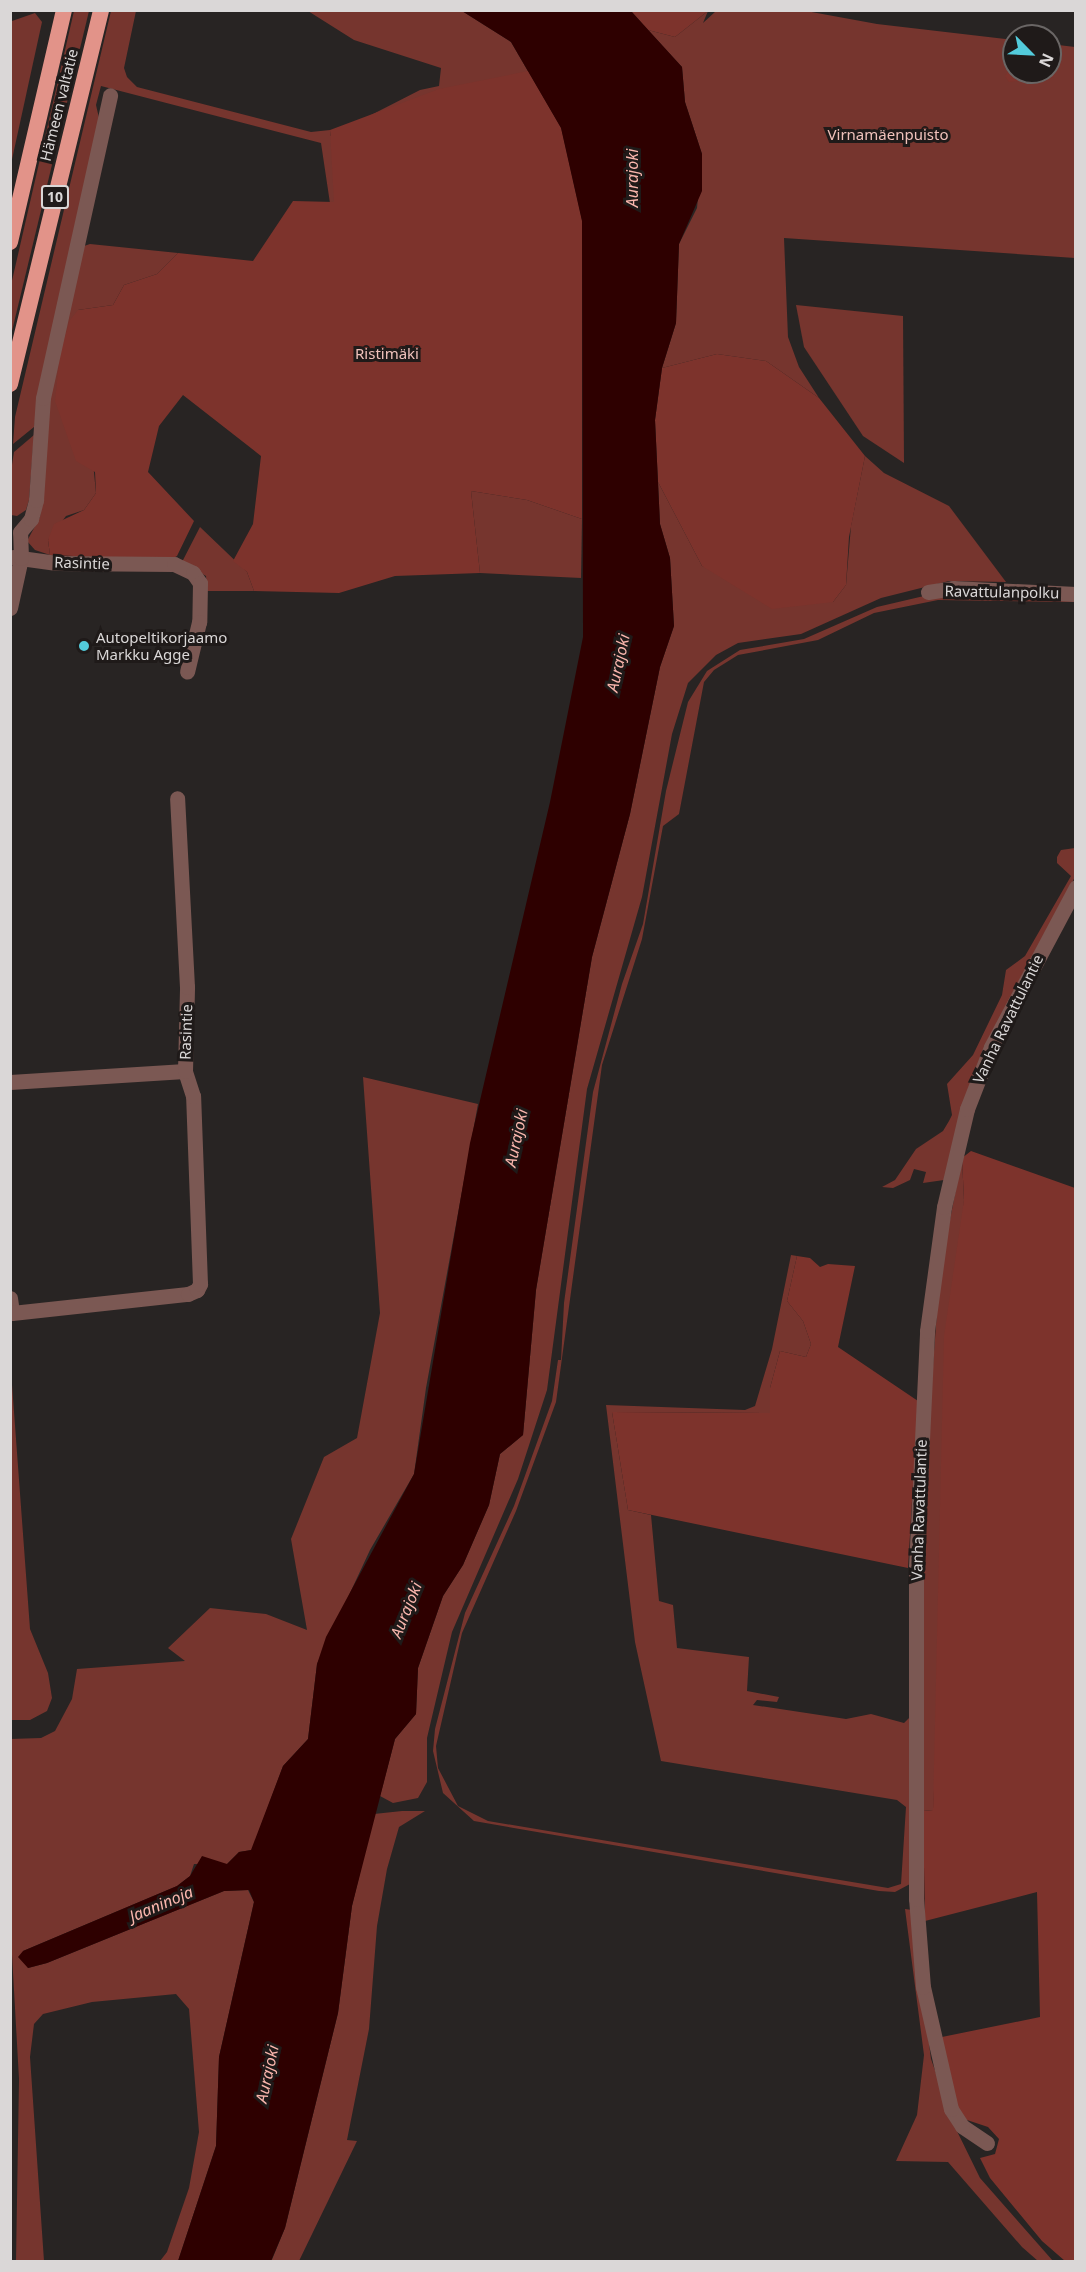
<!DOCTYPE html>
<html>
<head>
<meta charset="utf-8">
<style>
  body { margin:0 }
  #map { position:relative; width:1086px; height:2272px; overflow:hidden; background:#282423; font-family:"Noto Sans",sans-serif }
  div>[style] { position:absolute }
  .green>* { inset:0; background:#76352e }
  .forest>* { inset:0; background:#7d332c }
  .water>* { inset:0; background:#2e0000 }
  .minor>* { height:15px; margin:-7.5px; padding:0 7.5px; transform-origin:7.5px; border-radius:7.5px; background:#7b5853 }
  .trunk>* { height:16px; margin:-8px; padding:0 8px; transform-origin:8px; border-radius:8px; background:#e29389 }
  .dots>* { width:16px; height:16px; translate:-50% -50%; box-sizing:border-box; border:3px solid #1f1a19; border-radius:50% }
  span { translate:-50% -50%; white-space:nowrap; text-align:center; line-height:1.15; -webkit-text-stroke:6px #1f1a19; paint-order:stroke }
  .shield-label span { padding:2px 4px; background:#1f1a19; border:2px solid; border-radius:4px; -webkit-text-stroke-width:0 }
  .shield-label { font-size:14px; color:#dad7d7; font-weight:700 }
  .street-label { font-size:15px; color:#dad7d7 }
  .park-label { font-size:15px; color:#f0c2bb }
  .poi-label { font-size:15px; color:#dad7d7 }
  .left { translate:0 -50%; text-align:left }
  .water-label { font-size:16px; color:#fab6ad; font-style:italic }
  .frame { position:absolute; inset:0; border:12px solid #dad7d7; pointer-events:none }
  .north { position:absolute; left:1002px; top:24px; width:60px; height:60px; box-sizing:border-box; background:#1f1a19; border:2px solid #6a6665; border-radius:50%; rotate:114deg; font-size:16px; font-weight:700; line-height:24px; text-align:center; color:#dad7d7 }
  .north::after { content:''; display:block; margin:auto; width:21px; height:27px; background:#53cbdb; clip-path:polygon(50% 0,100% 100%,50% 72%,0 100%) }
</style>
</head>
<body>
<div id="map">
  <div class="green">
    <div style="clip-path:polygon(74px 11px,89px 11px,11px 335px,11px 285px)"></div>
    <div style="clip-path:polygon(111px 11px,136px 11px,124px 68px,127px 77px,137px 87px,311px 132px,330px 130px,330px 136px,420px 90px,439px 86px,441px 68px,354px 40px,308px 11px,462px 11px,511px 42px,561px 128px,582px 221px,581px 404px,331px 210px,321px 143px,101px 86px,96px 105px,99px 118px,34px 427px,13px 444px,15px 417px)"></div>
    <div style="clip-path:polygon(708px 11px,703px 23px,716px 11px,806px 11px,877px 24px,1014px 40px,1014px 72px,1050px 72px,1050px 44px,1075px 47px,1075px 258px,784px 238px,788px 337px,799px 367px,819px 398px,766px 361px,717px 354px,662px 368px,676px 323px,679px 244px,697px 208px,702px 154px,685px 102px,682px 67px,648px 30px,675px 37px)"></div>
    <div style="clip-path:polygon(35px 13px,42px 22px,11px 164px,11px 25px,12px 21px)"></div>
    <div style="clip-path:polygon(90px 244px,178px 253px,157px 274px,124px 285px,113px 305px,78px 310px,96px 493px,84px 510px,66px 516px,48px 540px,50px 555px,35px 550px,27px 541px,40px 517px,48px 404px,84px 246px)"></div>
    <div style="clip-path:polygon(796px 305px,903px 316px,904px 463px,863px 436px,804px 347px)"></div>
    <div style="clip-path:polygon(34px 435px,29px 500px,26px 510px,17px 516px,11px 515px,11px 471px,14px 452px)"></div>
    <div style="clip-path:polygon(865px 456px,884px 473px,949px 506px,1006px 582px,949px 581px,881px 598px,801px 634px,738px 643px,716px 655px,688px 683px,672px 734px,642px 897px,587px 1089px,547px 1390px,518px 1479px,452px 1632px,427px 1738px,427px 1782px,418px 1798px,393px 1803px,380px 1796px,395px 1739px,416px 1714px,418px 1668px,443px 1596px,463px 1565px,489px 1505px,500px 1454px,523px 1435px,536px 1290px,592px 957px,630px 814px,660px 667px,674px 626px,670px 558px,660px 524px,658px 482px,702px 566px,833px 602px,846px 585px,851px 526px)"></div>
    <div style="clip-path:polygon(471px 491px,527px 500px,582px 519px,581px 578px,480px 573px)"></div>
    <div style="clip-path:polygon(200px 527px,247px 572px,254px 591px,207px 591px,206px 576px,182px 562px)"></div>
    <div style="clip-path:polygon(941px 592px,1075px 596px,1075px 602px,938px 600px,874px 613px,818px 640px,738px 655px,714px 670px,704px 682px,679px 814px,663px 826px,642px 939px,602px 1065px,556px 1402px,516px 1511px,462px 1633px,436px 1746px,438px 1768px,458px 1806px,488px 1821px,888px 1888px,901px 1884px,906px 1807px,897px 1800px,661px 1761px,635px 1642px,606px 1405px,745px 1410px,755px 1406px,772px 1349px,791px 1255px,797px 1256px,787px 1301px,803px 1321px,811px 1344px,806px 1357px,780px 1351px,770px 1388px,770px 1413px,612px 1412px,628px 1510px,651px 1515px,659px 1601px,673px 1605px,677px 1648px,749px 1657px,747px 1691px,779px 1697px,777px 1702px,757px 1700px,753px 1705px,846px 1719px,871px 1714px,904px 1723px,913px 1714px,910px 1884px,895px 1892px,879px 1891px,474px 1821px,443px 1793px,433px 1751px,435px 1729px,465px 1613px,514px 1506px,552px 1401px,558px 1360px,561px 1360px,564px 1303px,593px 1092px,622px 984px,643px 924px,666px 791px,688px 702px,707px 671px,740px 650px,804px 639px,877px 607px)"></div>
    <div style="clip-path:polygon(1075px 848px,1075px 877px,1013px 992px,944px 1180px,923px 1183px,926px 1172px,914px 1169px,910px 1180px,893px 1188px,882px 1187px,895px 1180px,916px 1149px,943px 1131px,949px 1121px,952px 1115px,947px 1084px,973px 1055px,1002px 995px,1006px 970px,1025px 956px,1071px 876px,1057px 863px,1057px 857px,1061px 850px)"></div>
    <div style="clip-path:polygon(363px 1077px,478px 1104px,426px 1388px,414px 1474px,370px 1550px,317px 1664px,308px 1739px,283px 1766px,252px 1850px,239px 1852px,227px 1864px,194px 1864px,190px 1876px,177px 1886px,23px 1951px,28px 1968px,47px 1963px,224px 1891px,248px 1890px,254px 1902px,219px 2057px,216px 2146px,178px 2261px,160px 2261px,167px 2252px,189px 2188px,199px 2132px,189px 2009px,176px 1994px,92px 2002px,43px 2014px,34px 2024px,30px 2057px,44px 2261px,16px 2261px,19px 2079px,11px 1937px,10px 1739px,41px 1738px,55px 1731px,72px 1699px,77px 1669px,185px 1661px,168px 1648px,210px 1608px,266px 1614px,307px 1630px,291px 1539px,324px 1457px,357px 1438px,380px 1313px)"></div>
    <div style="clip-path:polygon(962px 1158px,964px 1200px,933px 1810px,923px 1811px,923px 1570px,930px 1406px,940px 1271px)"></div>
    <div style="clip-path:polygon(11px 1371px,30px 1629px,48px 1673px,52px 1698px,47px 1711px,30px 1720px,11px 1720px)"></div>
    <div style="clip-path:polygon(402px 1811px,425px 1811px,399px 1827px,387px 1869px,377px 1926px,369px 2029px,347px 2140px,357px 2141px,299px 2261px,271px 2262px,285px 2228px,338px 2013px,352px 1906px,374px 1814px)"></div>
    <div style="clip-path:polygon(905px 1909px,912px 1910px,931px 2059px,955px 2127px,980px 2178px,1053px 2261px,1038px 2261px,1022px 2247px,948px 2162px,896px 2161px,917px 2115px,924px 2055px)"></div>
  </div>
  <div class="forest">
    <div style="clip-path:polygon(631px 11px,708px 11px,675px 37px,648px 30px)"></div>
    <div style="clip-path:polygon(1014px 63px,1014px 72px,1050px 70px,1054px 77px,1009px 82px,1005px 76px)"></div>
    <div style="clip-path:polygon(528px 71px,561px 128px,582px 221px,582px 519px,527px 500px,471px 491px,480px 573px,395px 576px,339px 593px,254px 591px,247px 572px,233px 561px,253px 524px,261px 456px,183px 395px,159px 426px,148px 472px,194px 521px,177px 556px,170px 560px,50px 555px,48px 540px,54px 524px,84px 510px,96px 493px,95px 472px,76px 461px,55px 401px,60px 353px,70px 320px,78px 310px,113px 305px,124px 285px,157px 274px,178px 253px,253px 261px,293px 201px,334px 202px,330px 130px,439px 89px)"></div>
    <div style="clip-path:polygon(717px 354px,766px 361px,819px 398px,865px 456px,849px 537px,846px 585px,833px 602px,772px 609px,702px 566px,658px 482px,655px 420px,662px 368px)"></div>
    <div style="clip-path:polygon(971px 1151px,1075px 1188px,1075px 2261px,1065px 2261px,1042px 2241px,990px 2178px,980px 2158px,995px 2154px,999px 2139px,988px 2127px,964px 2119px,955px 2108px,937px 2038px,1040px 2017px,1037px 1892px,925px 1921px,923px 1811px,933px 1810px,944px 1336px,964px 1200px,962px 1158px)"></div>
    <div style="clip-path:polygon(797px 1256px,810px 1258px,820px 1267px,828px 1264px,855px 1266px,838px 1347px,918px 1401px,908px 1568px,628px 1510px,612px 1412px,770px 1413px,770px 1388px,780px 1351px,806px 1357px,811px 1344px,803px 1321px,787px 1301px)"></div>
  </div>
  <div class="water">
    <div style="clip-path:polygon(462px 11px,631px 11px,682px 67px,685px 102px,702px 154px,702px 191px,679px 244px,676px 323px,662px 368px,655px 420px,660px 524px,670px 558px,674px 626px,660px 667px,630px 814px,592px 957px,536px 1290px,523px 1435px,500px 1454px,489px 1505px,463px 1565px,443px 1596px,418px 1668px,416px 1714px,395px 1739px,352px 1906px,338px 2013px,285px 2228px,271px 2261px,178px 2261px,216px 2146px,219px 2057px,254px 1902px,249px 1890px,224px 1891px,47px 1963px,28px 1968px,18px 1957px,23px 1951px,177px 1886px,190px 1876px,202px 1856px,227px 1864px,239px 1852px,251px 1850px,283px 1766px,308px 1739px,317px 1664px,326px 1637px,414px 1474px,470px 1143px,550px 802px,583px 637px,582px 221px,561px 128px,511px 42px)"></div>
  </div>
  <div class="minor">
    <div style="left:13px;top:557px;width:44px;rotate:7.8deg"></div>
    <div style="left:57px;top:563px;width:117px;rotate:0.5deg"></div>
    <div style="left:174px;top:564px;width:21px;rotate:25deg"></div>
    <div style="left:193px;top:573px;width:12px;rotate:55deg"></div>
    <div style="left:200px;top:583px;width:39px;rotate:91deg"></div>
    <div style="left:199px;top:622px;width:51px;rotate:103.5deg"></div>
    <div style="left:928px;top:592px;width:25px;rotate:-9deg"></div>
    <div style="left:953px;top:588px;width:123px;rotate:2.8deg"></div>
    <div style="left:10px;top:608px;width:51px;rotate:-77.6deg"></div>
    <div style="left:21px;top:558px;width:26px;rotate:-92deg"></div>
    <div style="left:20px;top:532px;width:17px;rotate:-50deg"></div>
    <div style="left:31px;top:519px;width:20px;rotate:-75deg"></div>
    <div style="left:36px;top:500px;width:102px;rotate:-86.1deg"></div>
    <div style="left:43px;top:398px;width:310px;rotate:-77.5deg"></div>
    <div style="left:10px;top:1082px;width:175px;rotate:-3.6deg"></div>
    <div style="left:10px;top:1298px;width:15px;rotate:82deg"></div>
    <div style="left:12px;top:1313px;width:177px;rotate:-6.2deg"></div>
    <div style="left:188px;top:1294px;width:10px;rotate:-24deg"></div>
    <div style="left:197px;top:1290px;width:7px;rotate:-63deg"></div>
    <div style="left:200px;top:1284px;width:188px;rotate:-92.1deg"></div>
    <div style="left:193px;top:1096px;width:26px;rotate:-108deg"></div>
    <div style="left:185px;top:1071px;width:84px;rotate:-88.6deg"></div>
    <div style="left:187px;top:987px;width:189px;rotate:-93deg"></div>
    <div style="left:987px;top:2143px;width:30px;rotate:-146deg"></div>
    <div style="left:962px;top:2126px;width:20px;rotate:-123deg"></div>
    <div style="left:951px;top:2109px;width:125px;rotate:-102.9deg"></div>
    <div style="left:923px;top:1987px;width:88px;rotate:-94.5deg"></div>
    <div style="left:916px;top:1899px;width:332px;rotate:-90deg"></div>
    <div style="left:916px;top:1567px;width:236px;rotate:-87.3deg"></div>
    <div style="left:927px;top:1331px;width:125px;rotate:-82.2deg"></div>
    <div style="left:944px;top:1207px;width:101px;rotate:-76.8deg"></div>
    <div style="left:967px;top:1109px;width:66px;rotate:-68.8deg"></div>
    <div style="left:991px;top:1047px;width:181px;rotate:-62deg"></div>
  </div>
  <div class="trunk">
    <div style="left:10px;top:242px;width:238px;rotate:-76.9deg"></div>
    <div style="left:10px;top:384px;width:385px;rotate:-76.3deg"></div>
  </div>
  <div class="dots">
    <div style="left:84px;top:646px;background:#53cbdb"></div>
  </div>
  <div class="shield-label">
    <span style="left:55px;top:197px">10</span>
  </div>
  <div class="street-label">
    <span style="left:59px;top:105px;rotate:-76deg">Hämeen valtatie</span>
    <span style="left:82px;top:563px;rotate:2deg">Rasintie</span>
    <span style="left:1002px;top:592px;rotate:1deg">Ravattulanpolku</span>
    <span style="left:1008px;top:1019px;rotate:-64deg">Vanha Ravattulantie</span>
    <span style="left:186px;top:1032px;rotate:-88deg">Rasintie</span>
    <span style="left:919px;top:1510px;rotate:-88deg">Vanha Ravattulantie</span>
  </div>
  <div class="park-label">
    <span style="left:888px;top:135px">Virnamäenpuisto</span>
    <span style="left:387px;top:354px">Ristimäki</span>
  </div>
  <div class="poi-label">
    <span class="left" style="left:96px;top:646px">Autopeltikorjaamo<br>Markku Agge</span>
  </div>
  <div class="water-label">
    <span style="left:632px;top:178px;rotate:-90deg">Aurajoki</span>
    <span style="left:618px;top:663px;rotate:-78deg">Aurajoki</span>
    <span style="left:516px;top:1138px;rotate:-78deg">Aurajoki</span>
    <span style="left:406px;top:1610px;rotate:-68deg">Aurajoki</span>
    <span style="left:161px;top:1904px;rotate:-23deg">Jaaninoja</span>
    <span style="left:267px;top:2074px;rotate:-78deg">Aurajoki</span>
  </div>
  <div class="frame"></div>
  <div class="north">N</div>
</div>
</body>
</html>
